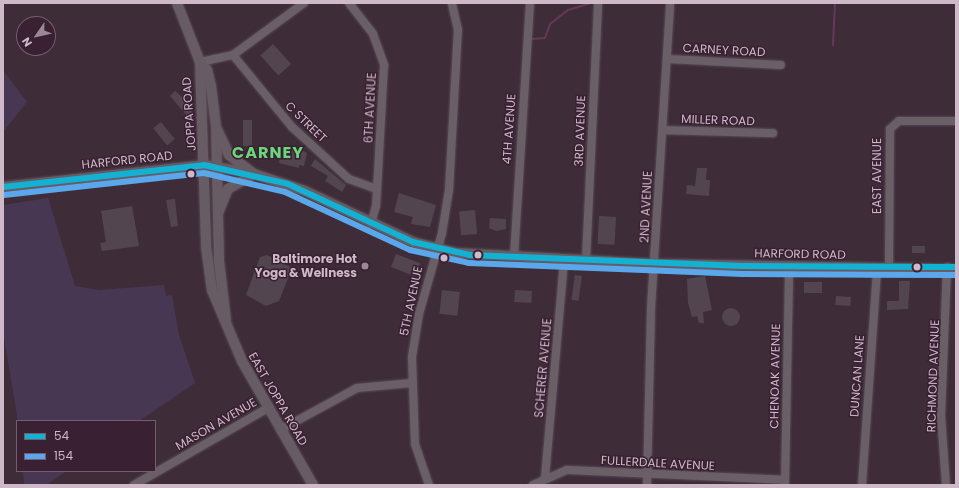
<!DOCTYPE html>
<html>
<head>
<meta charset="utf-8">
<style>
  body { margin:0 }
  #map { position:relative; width:959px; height:488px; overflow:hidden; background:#3e2d39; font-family:Poppins,sans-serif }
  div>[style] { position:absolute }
  .green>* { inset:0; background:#483753 }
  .stream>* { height:2px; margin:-1px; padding:0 1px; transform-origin:1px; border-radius:1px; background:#653857 }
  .building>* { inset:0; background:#53454f; transform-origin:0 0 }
  .round { border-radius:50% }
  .roads { filter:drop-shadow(0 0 1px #574a53) drop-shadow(0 0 1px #574a53) }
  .minor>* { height:8px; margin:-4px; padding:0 4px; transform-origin:4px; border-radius:4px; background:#6b5f67 }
  .major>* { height:10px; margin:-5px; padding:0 5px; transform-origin:5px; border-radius:5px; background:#675c64 }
  .highway>* { height:11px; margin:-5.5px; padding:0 5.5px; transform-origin:5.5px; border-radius:5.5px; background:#645f64 }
  .bus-1>* { height:6px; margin:-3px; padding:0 3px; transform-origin:3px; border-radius:3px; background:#13b2d5 }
  .bus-2>* { height:6px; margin:-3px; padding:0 3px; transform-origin:3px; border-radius:3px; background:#5aa8eb }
  .dots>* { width:11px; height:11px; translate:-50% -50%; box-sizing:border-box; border:2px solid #392032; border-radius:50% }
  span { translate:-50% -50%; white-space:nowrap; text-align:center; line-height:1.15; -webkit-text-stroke:3px #392032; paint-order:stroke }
  .street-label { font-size:12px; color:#cdb9c7 }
  .poi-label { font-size:12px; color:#cdb9c7; font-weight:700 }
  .right { translate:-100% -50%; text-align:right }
  .district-label { font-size:16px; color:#69d87b; font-weight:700; letter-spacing:1px }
  .frame { position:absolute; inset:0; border:4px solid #cdb9c7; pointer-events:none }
  .legend { position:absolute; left:16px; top:420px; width:140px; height:52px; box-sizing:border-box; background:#392032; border:1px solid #745d6e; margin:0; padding:5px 7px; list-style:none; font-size:12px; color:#cdb9c7 }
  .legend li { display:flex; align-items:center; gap:8px; height:20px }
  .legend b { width:20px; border:1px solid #745d6e }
  .north { position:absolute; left:16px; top:16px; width:40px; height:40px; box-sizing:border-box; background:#392032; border:1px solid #745d6e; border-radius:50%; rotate:236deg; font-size:11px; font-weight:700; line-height:16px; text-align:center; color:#cdb9c7 }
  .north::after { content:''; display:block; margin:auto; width:14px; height:18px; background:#9b8895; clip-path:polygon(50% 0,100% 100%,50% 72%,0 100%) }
</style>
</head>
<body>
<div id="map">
  <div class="green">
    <div style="clip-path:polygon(3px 70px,27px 102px,3px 132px)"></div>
    <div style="clip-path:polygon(48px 198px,75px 286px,99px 290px,164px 285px,166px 296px,172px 295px,179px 335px,195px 383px,139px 421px,18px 421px,3px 332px,3px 205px)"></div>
    <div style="clip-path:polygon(23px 471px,67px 471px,46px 485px,24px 485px)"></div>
  </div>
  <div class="stream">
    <div style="left:532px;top:39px;width:13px;rotate:-4deg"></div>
    <div style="left:545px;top:38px;width:15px;rotate:-70deg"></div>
    <div style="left:550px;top:24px;width:23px;rotate:-38deg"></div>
    <div style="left:568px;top:10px;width:24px;rotate:-17deg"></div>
    <div style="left:833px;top:45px;width:42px;rotate:-87.3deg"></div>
  </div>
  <div class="building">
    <div style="left:273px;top:44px;width:27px;height:17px;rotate:48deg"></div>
    <div style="clip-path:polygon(175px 91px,194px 107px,189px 118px,170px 96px)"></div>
    <div style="left:243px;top:120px;width:9px;height:26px"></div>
    <div style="left:161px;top:122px;width:22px;height:10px;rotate:51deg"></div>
    <div style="clip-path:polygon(292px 146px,307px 153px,304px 166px,299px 165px,299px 168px,279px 163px,281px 147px,291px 150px)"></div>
    <div style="clip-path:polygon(315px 159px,346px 185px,342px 192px,325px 181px,328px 176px,311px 166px)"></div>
    <div style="clip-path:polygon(697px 168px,707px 168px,706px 180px,710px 180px,709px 196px,686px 194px,687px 185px,695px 186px)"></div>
    <div style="clip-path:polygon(399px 193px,436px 205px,430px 227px,411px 224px,413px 217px,394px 212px)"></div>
    <div style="clip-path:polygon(175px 199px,178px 226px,171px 227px,166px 200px)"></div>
    <div style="clip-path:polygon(132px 206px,139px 246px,102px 251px,100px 243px,106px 242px,101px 211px)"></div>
    <div style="left:475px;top:210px;width:24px;height:16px;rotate:85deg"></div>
    <div style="left:599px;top:216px;width:17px;height:28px;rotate:3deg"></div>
    <div style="clip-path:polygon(490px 218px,506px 219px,506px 229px,496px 231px,489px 228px)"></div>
    <div style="left:912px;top:246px;width:13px;height:7px"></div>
    <div style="left:396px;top:254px;width:26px;height:14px;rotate:21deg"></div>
    <div style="clip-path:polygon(267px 255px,292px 268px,279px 301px,266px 306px,246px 295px,260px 257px)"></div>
    <div style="left:575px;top:275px;width:7px;height:25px;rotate:8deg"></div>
    <div style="clip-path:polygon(705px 276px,712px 310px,703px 312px,704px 323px,699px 323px,697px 316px,692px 317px,688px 303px,687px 279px)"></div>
    <div style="clip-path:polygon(899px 281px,910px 281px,908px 309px,887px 310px,887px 301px,899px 301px)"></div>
    <div style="left:804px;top:282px;width:18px;height:11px"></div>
    <div style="left:442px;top:290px;width:18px;height:24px;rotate:6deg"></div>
    <div style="left:515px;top:290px;width:17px;height:12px;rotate:3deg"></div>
    <div style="left:836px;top:296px;width:15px;height:9px;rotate:4deg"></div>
    <div class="round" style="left:722px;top:308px;width:18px;height:18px"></div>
  </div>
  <div class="roads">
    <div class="minor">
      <div style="left:349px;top:3px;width:39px;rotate:52deg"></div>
      <div style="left:373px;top:34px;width:33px;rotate:70deg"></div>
      <div style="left:384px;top:65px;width:141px;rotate:93.2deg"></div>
      <div style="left:376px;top:206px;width:19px;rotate:106deg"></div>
      <div style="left:233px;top:55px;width:93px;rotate:50.7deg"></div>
      <div style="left:292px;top:127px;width:77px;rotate:42.4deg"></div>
      <div style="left:349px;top:179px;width:30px;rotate:20deg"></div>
      <div style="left:667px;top:59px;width:114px;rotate:3deg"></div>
      <div style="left:200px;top:62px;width:34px;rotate:-12deg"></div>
      <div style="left:233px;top:55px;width:88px;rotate:-36.2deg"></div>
      <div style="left:663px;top:130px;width:110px;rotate:1.6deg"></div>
      <div style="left:514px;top:257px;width:255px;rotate:-86.4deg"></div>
      <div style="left:586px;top:260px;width:257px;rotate:-87.3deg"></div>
      <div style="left:889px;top:268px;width:139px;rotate:-89.6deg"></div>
      <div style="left:890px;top:129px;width:12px;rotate:-42deg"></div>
      <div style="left:899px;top:121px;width:57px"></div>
      <div style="left:280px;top:430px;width:88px;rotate:-28.6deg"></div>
      <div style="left:357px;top:388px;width:55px;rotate:-5.2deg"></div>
      <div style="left:545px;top:478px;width:220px;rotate:-85deg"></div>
      <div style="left:785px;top:484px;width:217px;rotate:-88.9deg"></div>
      <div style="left:134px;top:485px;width:155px;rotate:-29.9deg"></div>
      <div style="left:429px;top:485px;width:43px;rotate:-108.9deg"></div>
      <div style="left:415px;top:444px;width:87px;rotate:-92deg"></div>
      <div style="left:412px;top:357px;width:44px;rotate:-80.8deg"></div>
      <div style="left:419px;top:314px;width:84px;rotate:-74.1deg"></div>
      <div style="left:442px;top:233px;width:44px;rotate:-80.8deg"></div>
      <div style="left:449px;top:190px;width:160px;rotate:-86.8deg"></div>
      <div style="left:458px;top:30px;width:28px;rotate:-103deg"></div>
      <div style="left:533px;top:485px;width:37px;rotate:-24deg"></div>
      <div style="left:567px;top:470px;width:218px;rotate:2.6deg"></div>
      <div style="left:647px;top:485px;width:177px;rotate:-88.7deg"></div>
      <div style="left:651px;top:308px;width:306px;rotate:-86.4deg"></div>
      <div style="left:862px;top:485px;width:218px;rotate:-86deg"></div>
      <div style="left:946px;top:485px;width:69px;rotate:-94.1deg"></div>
      <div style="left:941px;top:416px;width:148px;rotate:-87.7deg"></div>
    </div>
    <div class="major">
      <div style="left:177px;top:3px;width:63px;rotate:68.7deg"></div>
      <div style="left:200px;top:62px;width:11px;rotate:49deg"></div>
      <div style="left:207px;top:70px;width:16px;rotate:76deg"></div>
      <div style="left:211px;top:86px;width:41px;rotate:83deg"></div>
      <div style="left:216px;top:127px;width:134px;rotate:88.7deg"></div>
      <div style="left:219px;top:261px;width:60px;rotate:83.3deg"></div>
      <div style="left:200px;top:62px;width:185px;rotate:88.1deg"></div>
      <div style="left:206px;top:247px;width:43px;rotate:82.1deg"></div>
      <div style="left:212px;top:290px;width:77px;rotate:67.1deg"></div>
      <div style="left:242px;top:361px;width:143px;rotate:60.2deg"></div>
      <div style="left:216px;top:127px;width:31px;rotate:65deg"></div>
      <div style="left:229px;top:155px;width:31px;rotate:37deg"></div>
      <div style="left:254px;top:174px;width:54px;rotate:18.4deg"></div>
      <div style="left:305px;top:191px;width:119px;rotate:25.3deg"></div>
      <div style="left:413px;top:242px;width:44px;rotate:14.3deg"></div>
      <div style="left:456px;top:253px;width:198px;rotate:3.2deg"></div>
      <div style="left:654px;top:264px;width:300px;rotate:1deg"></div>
      <div style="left:3px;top:187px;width:202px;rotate:-6.2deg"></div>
      <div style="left:204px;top:165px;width:47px;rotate:9.9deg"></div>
      <div style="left:219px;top:211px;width:24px;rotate:-68deg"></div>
      <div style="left:228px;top:189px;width:30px;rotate:-30deg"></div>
    </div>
    <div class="highway">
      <div style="left:947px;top:268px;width:9px;rotate:18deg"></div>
    </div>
  </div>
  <div class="bus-1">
    <div style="left:3px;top:187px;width:202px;rotate:-6.2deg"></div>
    <div style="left:204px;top:165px;width:86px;rotate:12.7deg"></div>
    <div style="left:288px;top:184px;width:138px;rotate:24.9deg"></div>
    <div style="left:413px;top:242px;width:58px;rotate:12.8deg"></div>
    <div style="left:470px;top:255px;width:273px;rotate:2.3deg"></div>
    <div style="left:743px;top:266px;width:213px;rotate:0.3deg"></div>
  </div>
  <div class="bus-2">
    <div style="left:4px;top:195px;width:201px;rotate:-6.3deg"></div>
    <div style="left:204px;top:173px;width:83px;rotate:13.2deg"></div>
    <div style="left:285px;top:192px;width:138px;rotate:24.9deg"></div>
    <div style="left:410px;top:250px;width:60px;rotate:12.4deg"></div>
    <div style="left:469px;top:263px;width:274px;rotate:2.3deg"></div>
    <div style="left:743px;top:274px;width:213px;rotate:0.3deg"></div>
  </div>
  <div class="dots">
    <div style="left:191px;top:174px;background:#cdb9c7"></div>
    <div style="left:478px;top:255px;background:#cdb9c7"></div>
    <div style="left:444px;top:258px;background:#cdb9c7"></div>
    <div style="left:365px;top:266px;background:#9b8895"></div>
    <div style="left:917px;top:267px;background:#cdb9c7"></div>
  </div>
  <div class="street-label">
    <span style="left:724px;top:50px;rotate:3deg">CARNEY ROAD</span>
    <span style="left:370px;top:108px;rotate:-87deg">6TH AVENUE</span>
    <span style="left:189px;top:114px;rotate:-94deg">JOPPA ROAD</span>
    <span style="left:718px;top:120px;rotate:2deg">MILLER ROAD</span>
    <span style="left:306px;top:122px;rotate:44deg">C STREET</span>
    <span style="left:509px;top:129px;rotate:-86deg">4TH AVENUE</span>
    <span style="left:580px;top:131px;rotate:-88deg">3RD AVENUE</span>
    <span style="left:127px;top:160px;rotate:-6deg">HARFORD ROAD</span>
    <span style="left:877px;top:176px;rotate:-90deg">EAST AVENUE</span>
    <span style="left:646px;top:207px;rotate:-87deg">2ND AVENUE</span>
    <span style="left:800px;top:254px;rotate:1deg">HARFORD ROAD</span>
    <span style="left:411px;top:301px;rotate:-78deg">5TH AVENUE</span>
    <span style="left:543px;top:368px;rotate:-85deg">SCHERER AVENUE</span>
    <span style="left:775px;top:376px;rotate:-89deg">CHENOAK AVENUE</span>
    <span style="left:857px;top:376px;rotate:-86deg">DUNCAN LANE</span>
    <span style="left:933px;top:376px;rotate:-88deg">RICHMOND AVENUE</span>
    <span style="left:278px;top:399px;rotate:60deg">EAST JOPPA ROAD</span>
    <span style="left:216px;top:424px;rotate:-30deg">MASON AVENUE</span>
    <span style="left:658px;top:463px;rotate:3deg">FULLERDALE AVENUE</span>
  </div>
  <div class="poi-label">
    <span class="right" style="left:357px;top:266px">Baltimore Hot<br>Yoga &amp; Wellness</span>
  </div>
  <div class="district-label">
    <span style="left:268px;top:153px">CARNEY</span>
  </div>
  <div class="frame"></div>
  <ul class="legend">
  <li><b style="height:5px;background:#13b2d5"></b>54</li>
  <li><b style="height:5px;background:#5aa8eb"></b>154</li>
  </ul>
  <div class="north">N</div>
</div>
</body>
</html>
